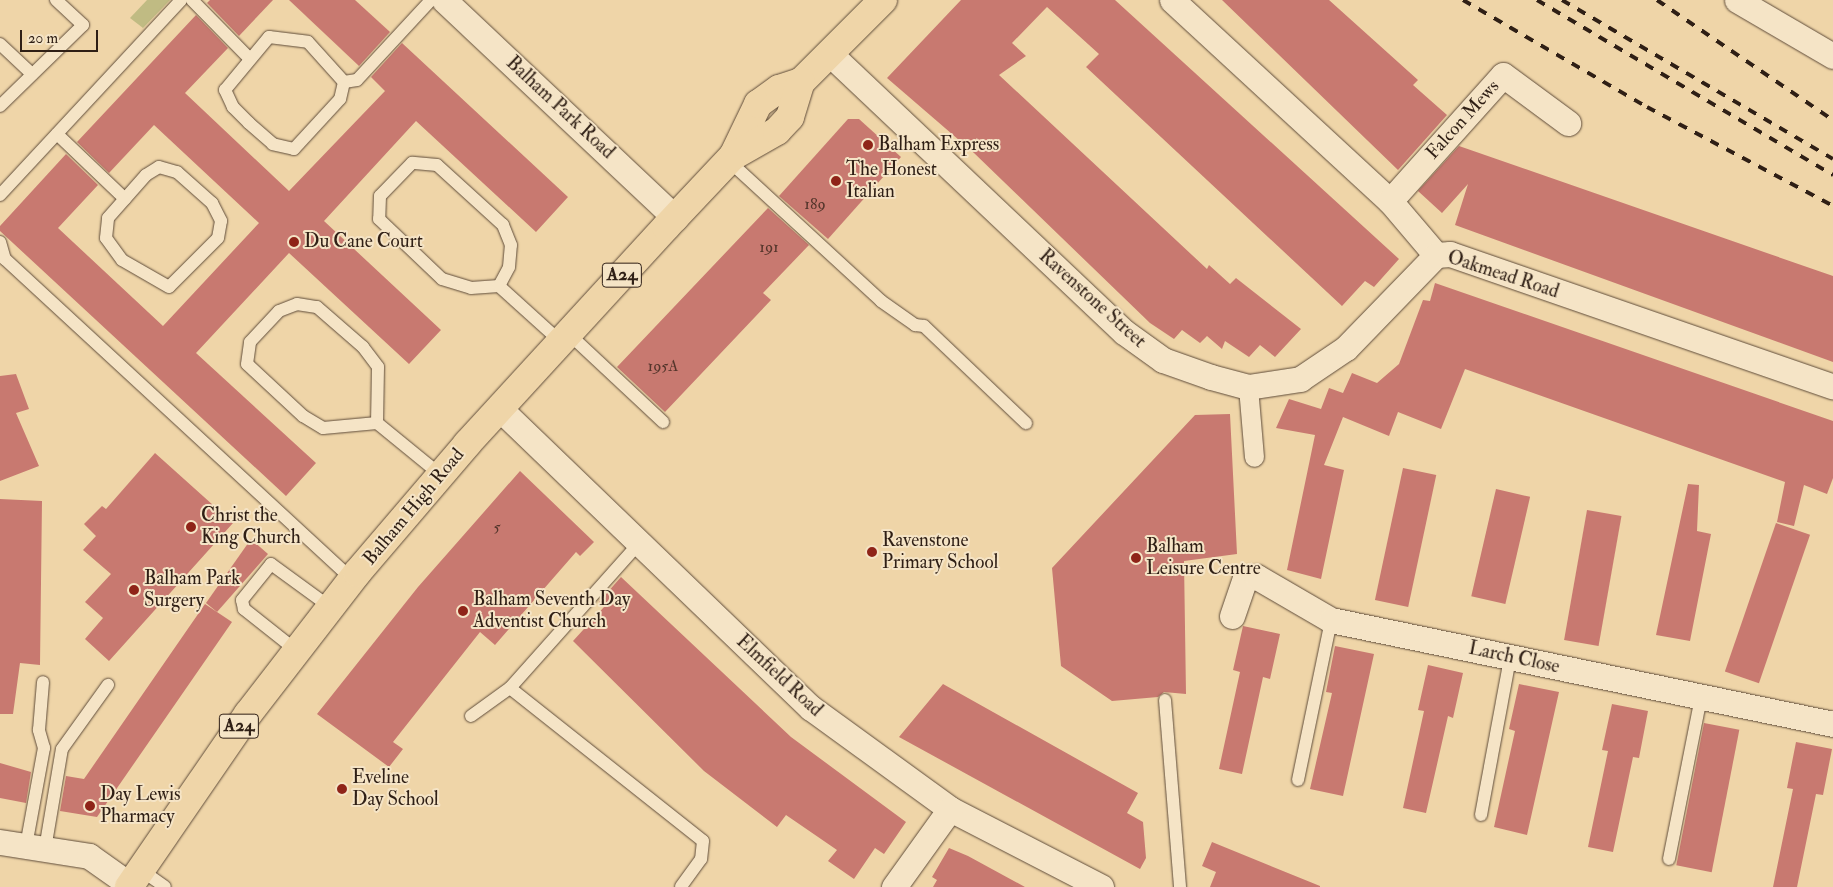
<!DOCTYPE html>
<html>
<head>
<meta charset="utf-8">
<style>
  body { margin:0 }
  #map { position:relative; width:1833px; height:887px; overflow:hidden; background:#efd5a8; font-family:"IM FELL Double Pica",serif }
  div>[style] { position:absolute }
  .green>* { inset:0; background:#c0bb83 }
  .building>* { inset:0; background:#c87970; transform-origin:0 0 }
  .roads { filter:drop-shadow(0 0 1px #5f4c3a) drop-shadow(0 0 1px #5f4c3a) }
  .service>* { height:12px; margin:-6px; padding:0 6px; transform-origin:6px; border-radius:6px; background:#f5e4c6 }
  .pedestrian>* { height:19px; margin:-9.5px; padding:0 9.5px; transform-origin:9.5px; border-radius:9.5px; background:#f5e4c6 }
  .minor>* { height:25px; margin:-12.5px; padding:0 12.5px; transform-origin:12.5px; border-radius:12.5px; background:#f5e4c6 }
  .trunk>* { height:28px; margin:-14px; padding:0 14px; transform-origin:14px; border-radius:14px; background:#efd5a8 }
  .rail>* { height:4px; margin-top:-2px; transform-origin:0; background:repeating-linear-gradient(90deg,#2f1f15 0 9px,transparent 0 18px) }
  .dots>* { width:14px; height:14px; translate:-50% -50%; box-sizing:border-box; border:2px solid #f5e4c6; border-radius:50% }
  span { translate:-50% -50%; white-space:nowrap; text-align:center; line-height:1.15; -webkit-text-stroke:4px #f5e4c6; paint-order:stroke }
  .number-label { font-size:16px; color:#55362c }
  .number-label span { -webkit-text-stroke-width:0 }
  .shield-label span { padding:1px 4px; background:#f5e4c6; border:1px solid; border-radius:4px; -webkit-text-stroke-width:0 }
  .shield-label { font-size:18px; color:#2f1f15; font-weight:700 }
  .street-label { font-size:19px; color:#2f1f15 }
  .poi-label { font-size:19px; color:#2f1f15 }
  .left { translate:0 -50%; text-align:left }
  .scale { position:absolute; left:20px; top:30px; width:78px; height:22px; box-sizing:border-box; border:2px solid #2f1f15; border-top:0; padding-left:6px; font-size:15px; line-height:18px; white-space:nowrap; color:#2f1f15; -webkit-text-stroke:4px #f5e4c6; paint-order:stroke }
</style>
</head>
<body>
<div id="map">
  <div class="green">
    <div style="clip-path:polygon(147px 0,170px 0,143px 28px,130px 18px)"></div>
  </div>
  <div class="building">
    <div style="clip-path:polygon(210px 0,273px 0,239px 36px,207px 3px)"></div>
    <div style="clip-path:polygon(289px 0,355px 0,390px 32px,359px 66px)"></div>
    <div style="clip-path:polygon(961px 0,1115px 0,1399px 259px,1374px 287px,1365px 281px,1342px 306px,1086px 67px,1099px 54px,1047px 7px,1012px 43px,1026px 56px,999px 75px,1207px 269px,1209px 265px,1230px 284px,1236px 278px,1301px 329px,1275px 357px,1260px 345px,1249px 357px,1225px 341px,1222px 349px,1207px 336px,1200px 343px,1182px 330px,1174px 339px,1150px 323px,974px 153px,887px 78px)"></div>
    <div style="clip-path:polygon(1222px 0,1329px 0,1418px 80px,1413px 85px,1447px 115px,1398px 170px)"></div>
    <div style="clip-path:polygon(196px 15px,228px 48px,185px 93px,289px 191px,385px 91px,371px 77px,402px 43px,568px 197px,536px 232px,416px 121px,324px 221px,441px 330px,409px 364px,289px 253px,196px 353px,316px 463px,286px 496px,0 231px,0 226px,66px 154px,98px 185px,58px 228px,163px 326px,259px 223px,154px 125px,109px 173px,77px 142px)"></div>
    <div style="clip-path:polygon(848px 119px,859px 119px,901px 157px,828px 239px,779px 196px)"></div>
    <div style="clip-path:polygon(1459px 146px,1833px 276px,1833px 362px,1455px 225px,1468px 184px,1442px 213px,1418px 191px)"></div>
    <div style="clip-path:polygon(768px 208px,809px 245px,763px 293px,771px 300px,665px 412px,617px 367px)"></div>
    <div style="clip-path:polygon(1435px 283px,1833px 421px,1833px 478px,1827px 494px,1804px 485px,1794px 526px,1777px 522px,1785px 482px,1465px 369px,1441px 429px,1398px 412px,1389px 436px,1343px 417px,1324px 465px,1344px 470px,1321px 579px,1287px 570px,1315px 435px,1276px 428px,1289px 399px,1321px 409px,1329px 388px,1343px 393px,1352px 373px,1377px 383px,1399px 364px,1423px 300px,1430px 301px)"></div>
    <div style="clip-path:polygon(16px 374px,29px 409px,16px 413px,39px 466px,0 481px,0 376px)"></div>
    <div style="clip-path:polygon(1230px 414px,1237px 554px,1184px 561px,1186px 694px,1164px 692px,1158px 697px,1112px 701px,1061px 666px,1052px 568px,1195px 415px)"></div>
    <div style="clip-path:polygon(155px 453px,233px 523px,109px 661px,85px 639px,103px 618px,85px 602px,111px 574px,83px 550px,96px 536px,84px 524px,102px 506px,106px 509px)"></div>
    <div style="left:1403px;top:468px;width:34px;height:135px;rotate:12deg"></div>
    <div style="clip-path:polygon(520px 471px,594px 542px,580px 556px,576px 552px,495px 645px,480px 632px,393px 742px,403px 749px,389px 767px,317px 714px,418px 587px)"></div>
    <div style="clip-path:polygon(1688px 484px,1699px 485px,1697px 531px,1711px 534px,1690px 641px,1656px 635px)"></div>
    <div style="left:1496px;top:489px;width:35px;height:110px;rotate:13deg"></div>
    <div style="clip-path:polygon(0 499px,42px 501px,40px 665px,20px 663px,13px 714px,0 714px)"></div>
    <div style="left:1587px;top:510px;width:35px;height:132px;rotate:10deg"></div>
    <div style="left:1776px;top:523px;width:36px;height:157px;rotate:19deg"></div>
    <div style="clip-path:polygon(251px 539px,268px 554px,217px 612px,206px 603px)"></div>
    <div style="clip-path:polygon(621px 577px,791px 737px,906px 822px,884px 854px,875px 848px,854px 879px,828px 861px,837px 850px,786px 815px,777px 827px,704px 771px,573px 641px,604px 607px,599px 602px)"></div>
    <div style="clip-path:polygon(205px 604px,232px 622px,97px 817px,60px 811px,66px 776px,84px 779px)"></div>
    <div style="clip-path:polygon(1243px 626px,1280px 634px,1270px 679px,1263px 677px,1242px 774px,1219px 769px,1240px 672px,1233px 670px)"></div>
    <div style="clip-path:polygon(1335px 646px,1374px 654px,1343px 796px,1310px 789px,1332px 693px,1326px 692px)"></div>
    <div style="clip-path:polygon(1428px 665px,1463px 673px,1453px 718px,1448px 716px,1426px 813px,1403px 808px,1424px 711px,1418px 710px)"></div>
    <div style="clip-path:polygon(943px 684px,1138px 793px,1127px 813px,1143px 822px,1146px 858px,1140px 869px,899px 737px)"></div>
    <div style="clip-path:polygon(1519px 684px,1559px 692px,1527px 835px,1494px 827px,1515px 731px,1509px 729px)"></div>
    <div style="clip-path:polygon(1612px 704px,1648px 711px,1639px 758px,1633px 757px,1613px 852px,1588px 847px,1608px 751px,1602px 750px)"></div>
    <div style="left:1704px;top:723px;width:36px;height:145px;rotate:11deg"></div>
    <div style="clip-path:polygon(1796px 742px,1832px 749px,1823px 795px,1816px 794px,1797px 887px,1773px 887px,1793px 789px,1787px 788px)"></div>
    <div style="clip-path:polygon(0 763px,31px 772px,26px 803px,0 798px)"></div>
    <div style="clip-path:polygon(1212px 842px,1320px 886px,1320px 887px,1210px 887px,1216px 872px,1202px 866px)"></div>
    <div style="clip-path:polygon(949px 848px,968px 856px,1025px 887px,933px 887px,937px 880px,932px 877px)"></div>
  </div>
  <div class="roads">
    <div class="service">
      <div style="left:192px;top:0;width:81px;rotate:45.5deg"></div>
      <div style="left:269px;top:37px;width:39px;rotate:7deg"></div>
      <div style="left:308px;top:42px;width:54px;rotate:48deg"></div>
      <div style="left:344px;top:82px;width:17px;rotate:103deg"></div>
      <div style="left:340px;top:99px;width:68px;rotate:132.6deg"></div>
      <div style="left:294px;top:149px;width:22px;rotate:-167deg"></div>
      <div style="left:273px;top:144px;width:32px;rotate:-139deg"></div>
      <div style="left:249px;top:123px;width:23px;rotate:-135deg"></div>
      <div style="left:233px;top:107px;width:19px;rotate:-115deg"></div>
      <div style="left:225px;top:90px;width:69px;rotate:-50.3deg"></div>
      <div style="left:0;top:44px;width:44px;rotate:43.2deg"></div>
      <div style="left:344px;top:82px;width:13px;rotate:-9deg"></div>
      <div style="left:357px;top:80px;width:109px;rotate:-47.2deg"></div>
      <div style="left:0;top:106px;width:116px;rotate:-44.3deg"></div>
      <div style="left:83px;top:25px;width:37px;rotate:-137deg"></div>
      <div style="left:57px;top:134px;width:94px;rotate:43.7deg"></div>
      <div style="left:729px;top:161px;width:207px;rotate:42.6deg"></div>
      <div style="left:881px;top:301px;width:42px;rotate:35.2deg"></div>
      <div style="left:915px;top:325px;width:9px;rotate:6deg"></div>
      <div style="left:924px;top:326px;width:141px;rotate:43.6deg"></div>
      <div style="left:159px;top:167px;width:19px;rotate:16deg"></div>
      <div style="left:177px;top:172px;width:47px;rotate:41.5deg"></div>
      <div style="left:212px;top:203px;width:20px;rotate:63deg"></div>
      <div style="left:221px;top:221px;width:17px;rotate:100deg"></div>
      <div style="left:218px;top:238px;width:69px;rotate:135deg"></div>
      <div style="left:169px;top:287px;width:54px;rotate:-150.1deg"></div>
      <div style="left:122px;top:260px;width:27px;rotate:-126deg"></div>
      <div style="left:106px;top:238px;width:20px;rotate:-84deg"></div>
      <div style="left:108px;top:218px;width:57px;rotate:-48.5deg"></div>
      <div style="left:146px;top:175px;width:15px;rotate:-32deg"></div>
      <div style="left:0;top:195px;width:266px;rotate:-47.1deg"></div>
      <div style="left:0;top:242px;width:18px;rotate:74deg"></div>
      <div style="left:5px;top:259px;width:473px;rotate:42.7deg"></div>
      <div style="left:499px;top:286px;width:21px;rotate:-62deg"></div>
      <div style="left:509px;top:267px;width:22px;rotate:-85deg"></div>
      <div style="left:511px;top:245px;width:22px;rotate:-112deg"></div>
      <div style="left:503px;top:225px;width:89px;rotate:-137.7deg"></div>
      <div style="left:437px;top:165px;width:25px;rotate:-175deg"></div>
      <div style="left:412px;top:163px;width:46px;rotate:134.1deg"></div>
      <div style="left:380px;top:196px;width:23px;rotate:92deg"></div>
      <div style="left:379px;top:219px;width:87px;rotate:43.6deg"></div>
      <div style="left:442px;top:279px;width:30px;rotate:17deg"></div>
      <div style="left:471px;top:288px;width:28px;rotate:-4deg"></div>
      <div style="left:499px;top:286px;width:84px;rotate:42.1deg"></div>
      <div style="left:297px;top:304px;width:20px;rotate:9deg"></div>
      <div style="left:317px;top:307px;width:61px;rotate:41deg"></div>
      <div style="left:363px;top:347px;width:25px;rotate:53deg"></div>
      <div style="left:378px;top:367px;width:56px;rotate:91deg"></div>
      <div style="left:377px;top:423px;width:54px;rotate:174.7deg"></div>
      <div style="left:323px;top:428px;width:23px;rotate:-149deg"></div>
      <div style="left:303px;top:416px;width:76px;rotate:-137.1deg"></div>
      <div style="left:247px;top:364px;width:22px;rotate:-82deg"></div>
      <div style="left:250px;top:342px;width:42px;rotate:-46.9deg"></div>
      <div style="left:279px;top:311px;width:19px;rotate:-21deg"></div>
      <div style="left:569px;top:334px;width:129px;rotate:43.1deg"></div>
      <div style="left:377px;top:423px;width:84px;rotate:39.2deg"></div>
      <div style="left:297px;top:651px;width:68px;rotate:-141.6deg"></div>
      <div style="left:244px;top:609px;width:9px;rotate:-103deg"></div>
      <div style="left:242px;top:600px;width:46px;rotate:-51.1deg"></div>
      <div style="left:271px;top:564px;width:73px;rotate:36.1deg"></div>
      <div style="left:510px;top:688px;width:246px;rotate:38.4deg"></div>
      <div style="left:703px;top:841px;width:18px;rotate:96deg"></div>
      <div style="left:701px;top:859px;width:34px;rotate:126deg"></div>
      <div style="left:1165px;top:700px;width:188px;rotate:85.4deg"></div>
      <div style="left:471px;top:716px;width:48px;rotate:-35.7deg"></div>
      <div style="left:510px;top:688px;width:194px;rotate:-48.3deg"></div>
      <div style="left:1298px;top:780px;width:163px;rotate:-78.3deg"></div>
      <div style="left:1481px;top:815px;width:160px;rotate:-79.5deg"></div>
      <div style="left:26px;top:846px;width:100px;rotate:-79.6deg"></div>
      <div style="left:44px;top:748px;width:19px;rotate:-106deg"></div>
      <div style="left:39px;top:730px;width:48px;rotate:-85.2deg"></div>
      <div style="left:45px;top:849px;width:101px;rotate:-80.4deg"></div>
      <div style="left:62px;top:749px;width:79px;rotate:-54.3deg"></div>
      <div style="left:1669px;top:859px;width:165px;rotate:-78.8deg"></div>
      <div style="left:141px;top:870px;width:29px;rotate:35deg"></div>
    </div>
    <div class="pedestrian">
      <div style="left:1248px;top:387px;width:70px;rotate:85.1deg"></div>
    </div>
    <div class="minor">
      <div style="left:444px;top:0;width:318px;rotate:43.3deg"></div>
      <div style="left:1172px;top:0;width:297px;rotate:42.7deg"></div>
      <div style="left:1390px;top:201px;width:71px;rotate:49.6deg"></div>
      <div style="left:1737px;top:0;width:111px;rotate:30.3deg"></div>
      <div style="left:829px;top:53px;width:406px;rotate:43.4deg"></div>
      <div style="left:1124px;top:332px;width:48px;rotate:35.7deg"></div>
      <div style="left:1163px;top:360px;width:51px;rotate:19.5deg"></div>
      <div style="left:1211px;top:377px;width:38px;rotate:15deg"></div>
      <div style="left:1248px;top:387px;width:53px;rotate:-8.7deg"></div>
      <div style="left:1300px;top:379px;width:55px;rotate:-34deg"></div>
      <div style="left:1346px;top:348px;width:129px;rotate:-45.9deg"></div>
      <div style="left:1390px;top:201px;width:169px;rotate:-48.1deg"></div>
      <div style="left:1503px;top:75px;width:81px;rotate:36.4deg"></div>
      <div style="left:1436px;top:255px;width:14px;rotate:-4deg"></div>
      <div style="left:1450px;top:254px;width:405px;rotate:19.1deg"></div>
      <div style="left:499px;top:408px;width:433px;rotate:43.9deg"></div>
      <div style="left:811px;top:708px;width:172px;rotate:36deg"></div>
      <div style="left:950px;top:809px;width:170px;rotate:27.3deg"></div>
      <div style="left:1232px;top:616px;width:40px;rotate:-71.1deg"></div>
      <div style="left:1245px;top:578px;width:12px;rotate:-5deg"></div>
      <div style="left:1257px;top:577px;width:86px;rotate:30.2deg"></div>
      <div style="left:1331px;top:620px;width:513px;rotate:11.7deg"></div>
      <div style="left:0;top:842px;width:90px;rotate:8.9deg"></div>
      <div style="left:89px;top:856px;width:50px;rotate:35.3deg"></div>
      <div style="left:894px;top:887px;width:96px;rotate:-54.3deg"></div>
    </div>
    <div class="trunk">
      <div style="left:733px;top:156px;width:58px;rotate:-64.3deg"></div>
      <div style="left:758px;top:104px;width:26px;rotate:-36deg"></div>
      <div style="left:779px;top:89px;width:23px;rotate:-18deg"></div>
      <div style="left:801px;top:82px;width:116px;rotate:-45deg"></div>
      <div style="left:129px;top:887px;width:210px;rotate:-55.5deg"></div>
      <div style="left:248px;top:714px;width:178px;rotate:-52.3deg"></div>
      <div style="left:357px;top:573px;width:170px;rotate:-49.5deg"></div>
      <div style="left:467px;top:444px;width:294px;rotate:-47.5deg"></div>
      <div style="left:666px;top:227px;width:98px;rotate:-46.7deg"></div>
      <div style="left:733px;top:156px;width:51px;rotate:-29.6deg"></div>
      <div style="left:777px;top:131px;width:19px;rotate:-47deg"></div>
      <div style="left:790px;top:117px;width:37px;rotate:-73deg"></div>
    </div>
  </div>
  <div class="rail">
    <div style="left:1463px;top:0;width:213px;rotate:30.2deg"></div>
    <div style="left:1647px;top:107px;width:211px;rotate:28deg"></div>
    <div style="left:1537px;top:0;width:344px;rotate:30.6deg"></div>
    <div style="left:1562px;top:0;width:314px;rotate:30.4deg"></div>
    <div style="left:1657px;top:0;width:213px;rotate:34.3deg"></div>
  </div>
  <div class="dots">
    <div style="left:868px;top:145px;background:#8f2418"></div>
    <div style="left:836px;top:181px;background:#8f2418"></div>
    <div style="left:294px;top:242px;background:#8f2418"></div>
    <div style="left:191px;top:527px;background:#8f2418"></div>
    <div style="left:872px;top:552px;background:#8f2418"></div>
    <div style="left:1136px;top:558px;background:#8f2418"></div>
    <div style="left:134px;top:590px;background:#8f2418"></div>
    <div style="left:463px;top:611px;background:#8f2418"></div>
    <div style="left:342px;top:789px;background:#8f2418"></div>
    <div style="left:90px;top:806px;background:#8f2418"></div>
  </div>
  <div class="number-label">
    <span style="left:815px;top:204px">189</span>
    <span style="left:769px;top:247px">191</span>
    <span style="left:663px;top:366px">195A</span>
    <span style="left:497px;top:527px">5</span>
  </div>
  <div class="shield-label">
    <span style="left:622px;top:275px">A24</span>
    <span style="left:239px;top:726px">A24</span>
  </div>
  <div class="street-label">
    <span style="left:560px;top:108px;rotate:43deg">Balham Park Road</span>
    <span style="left:1463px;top:120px;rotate:-48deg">Falcon Mews</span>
    <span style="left:1503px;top:275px;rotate:18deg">Oakmead Road</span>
    <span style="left:1092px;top:299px;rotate:42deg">Ravenstone Street</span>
    <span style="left:414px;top:507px;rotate:-50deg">Balham High Road</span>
    <span style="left:1514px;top:658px;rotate:12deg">Larch Close</span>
    <span style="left:779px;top:676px;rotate:43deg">Elmfield Road</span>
  </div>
  <div class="poi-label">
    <span class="left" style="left:878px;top:145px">Balham Express</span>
    <span class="left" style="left:846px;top:181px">The Honest<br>Italian</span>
    <span class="left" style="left:304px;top:242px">Du Cane Court</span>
    <span class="left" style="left:201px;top:527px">Christ the<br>King Church</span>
    <span class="left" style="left:882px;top:552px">Ravenstone<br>Primary School</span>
    <span class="left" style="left:1146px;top:558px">Balham<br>Leisure Centre</span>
    <span class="left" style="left:144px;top:590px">Balham Park<br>Surgery</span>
    <span class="left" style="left:473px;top:611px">Balham Seventh Day<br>Adventist Church</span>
    <span class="left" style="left:352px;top:789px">Eveline<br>Day School</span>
    <span class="left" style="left:100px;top:806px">Day Lewis<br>Pharmacy</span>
  </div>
  <div class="scale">20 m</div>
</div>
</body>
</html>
